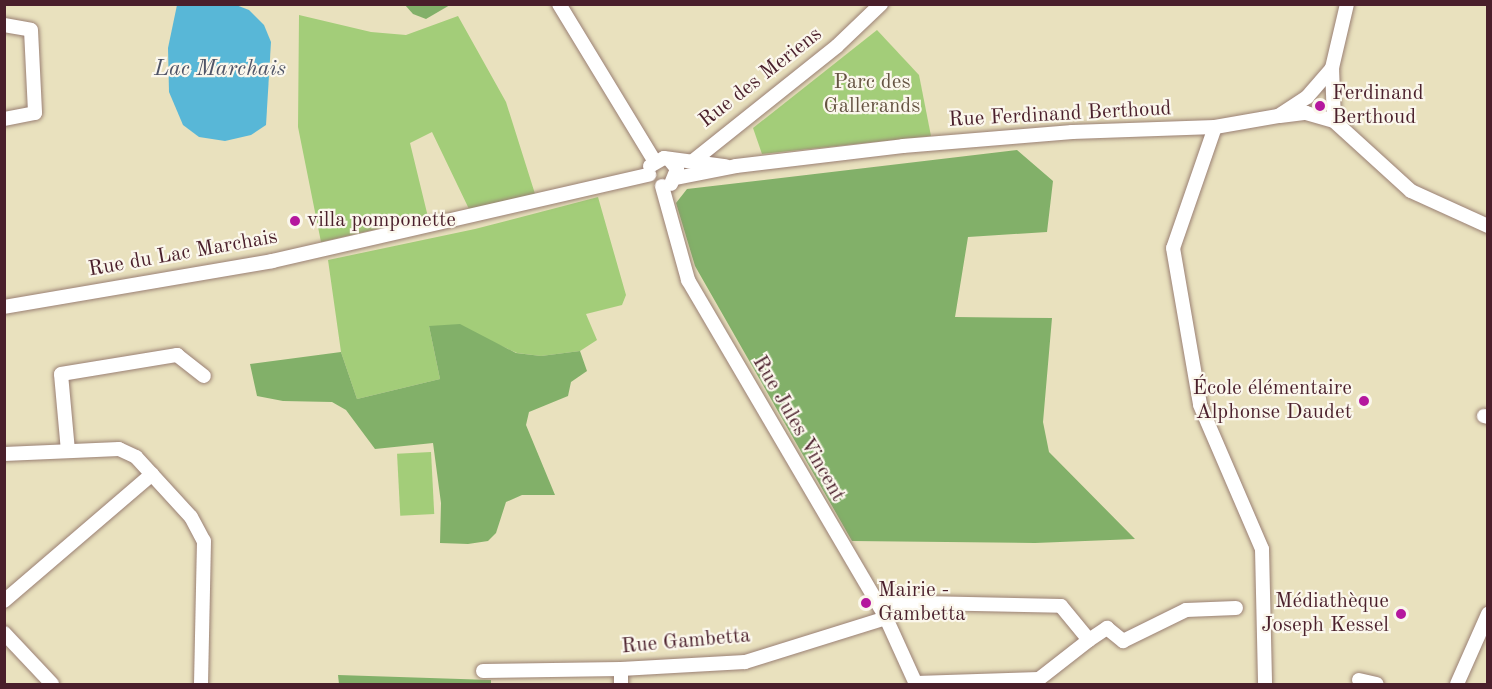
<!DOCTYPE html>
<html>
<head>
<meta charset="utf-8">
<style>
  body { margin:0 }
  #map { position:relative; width:1492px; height:689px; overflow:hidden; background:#e9e1be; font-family:"Old Standard TT",serif }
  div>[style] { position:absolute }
  .green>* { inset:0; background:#a3cd79; transform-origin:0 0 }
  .forest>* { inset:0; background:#82b069 }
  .water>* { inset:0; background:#58b7d7 }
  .roads { filter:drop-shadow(0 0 2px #9a8074) drop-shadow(0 0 2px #9a8074) }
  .minor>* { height:14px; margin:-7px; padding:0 7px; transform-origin:7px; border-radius:7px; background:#fff }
  .dots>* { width:16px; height:16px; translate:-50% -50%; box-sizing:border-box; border:3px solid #fbf7ec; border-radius:50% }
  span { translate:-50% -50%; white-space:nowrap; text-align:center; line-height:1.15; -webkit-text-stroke:4.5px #fbf7ec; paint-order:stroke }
  .street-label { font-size:21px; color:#4a1f2b }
  .park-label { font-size:21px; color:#655342 }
  .poi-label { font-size:21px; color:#4a1f2b }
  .left { translate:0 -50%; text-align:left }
  .right { translate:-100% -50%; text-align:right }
  .water-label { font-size:22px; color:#4f5467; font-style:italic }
  .frame { position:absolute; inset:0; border:6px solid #4a1f2b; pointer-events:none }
</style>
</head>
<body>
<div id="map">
  <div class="green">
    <div style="clip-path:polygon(299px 15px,371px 32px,406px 35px,458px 16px,506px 102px,536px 197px,469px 209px,432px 132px,410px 143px,428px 217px,321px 242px,298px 127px)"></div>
    <div style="clip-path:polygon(877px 30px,919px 75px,931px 136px,762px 154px,753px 128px)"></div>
    <div style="clip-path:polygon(598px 197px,626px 295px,622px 305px,586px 314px,597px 340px,580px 351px,541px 356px,517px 353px,486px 339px,429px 326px,440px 379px,357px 399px,341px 352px,328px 260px,475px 229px)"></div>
    <div style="left:431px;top:452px;width:62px;height:34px;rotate:87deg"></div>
  </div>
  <div class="forest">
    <div style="clip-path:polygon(405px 5px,450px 5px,426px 19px,413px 14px)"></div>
    <div style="clip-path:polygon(1017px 150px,1053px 181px,1047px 232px,968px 237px,955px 317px,1052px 318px,1043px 422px,1049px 452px,1135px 539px,1035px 543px,852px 541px,695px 266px,676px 203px,687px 189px)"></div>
    <div style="clip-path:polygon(460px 324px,516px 353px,541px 356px,580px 351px,587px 371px,571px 382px,568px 396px,529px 412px,526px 425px,555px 495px,522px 495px,506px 502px,496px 533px,488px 541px,468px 544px,440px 543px,441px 503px,433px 443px,375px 449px,346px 410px,332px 402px,283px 401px,257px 396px,250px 364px,341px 352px,357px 399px,440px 379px,429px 326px)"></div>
    <div style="clip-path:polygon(338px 675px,491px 680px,491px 684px,339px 684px)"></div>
  </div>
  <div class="water">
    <div style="clip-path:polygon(177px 5px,236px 5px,249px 10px,264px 25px,271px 42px,266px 125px,251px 135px,225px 141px,199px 137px,183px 125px,169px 92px,168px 48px)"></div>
  </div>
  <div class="roads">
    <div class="minor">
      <div style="left:559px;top:4px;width:183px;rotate:58.7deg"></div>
      <div style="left:1347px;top:4px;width:66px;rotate:103.2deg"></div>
      <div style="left:1332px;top:68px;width:53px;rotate:87.8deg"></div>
      <div style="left:1334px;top:121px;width:104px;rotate:42.3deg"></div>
      <div style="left:1411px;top:191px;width:85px;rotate:24.4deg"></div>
      <div style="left:4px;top:25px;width:27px;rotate:10deg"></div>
      <div style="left:31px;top:30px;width:83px;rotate:87.2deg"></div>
      <div style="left:35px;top:113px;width:32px;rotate:169deg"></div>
      <div style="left:1280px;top:116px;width:26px;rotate:-7deg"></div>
      <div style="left:1306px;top:113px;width:29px;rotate:16deg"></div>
      <div style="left:1215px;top:127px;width:128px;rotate:109.1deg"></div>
      <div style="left:1173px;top:248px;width:159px;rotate:80.2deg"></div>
      <div style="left:1200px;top:405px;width:157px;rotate:66.7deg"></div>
      <div style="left:1262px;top:549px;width:135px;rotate:88.7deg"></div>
      <div style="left:669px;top:159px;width:13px;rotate:51deg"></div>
      <div style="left:677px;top:169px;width:16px;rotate:112deg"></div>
      <div style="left:693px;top:161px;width:184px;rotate:-38.6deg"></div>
      <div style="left:837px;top:46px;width:61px;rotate:-43.7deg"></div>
      <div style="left:650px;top:166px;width:16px;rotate:-30deg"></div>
      <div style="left:664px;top:158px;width:62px;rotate:7.5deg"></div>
      <div style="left:676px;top:178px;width:61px;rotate:-11.3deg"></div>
      <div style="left:736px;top:166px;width:168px;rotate:-6.8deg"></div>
      <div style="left:903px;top:146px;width:170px;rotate:-4.7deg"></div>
      <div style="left:1072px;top:132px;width:143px;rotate:-2deg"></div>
      <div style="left:1215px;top:127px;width:64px;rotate:-9.9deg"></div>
      <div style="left:1278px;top:116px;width:35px;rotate:-33deg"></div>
      <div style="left:1307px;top:97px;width:38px;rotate:-49deg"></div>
      <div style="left:662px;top:186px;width:98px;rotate:74.5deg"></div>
      <div style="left:688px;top:280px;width:392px;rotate:59.6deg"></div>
      <div style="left:886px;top:618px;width:72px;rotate:65.6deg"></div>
      <div style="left:4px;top:307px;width:272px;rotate:-9.7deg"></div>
      <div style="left:272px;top:261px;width:387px;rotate:-12.9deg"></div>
      <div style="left:1484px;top:416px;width:4px;rotate:14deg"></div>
      <div style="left:68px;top:451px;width:77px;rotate:-95.2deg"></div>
      <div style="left:61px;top:374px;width:118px;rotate:-9.3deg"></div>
      <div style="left:177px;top:355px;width:34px;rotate:38deg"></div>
      <div style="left:4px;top:454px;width:115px;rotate:-2.5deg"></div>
      <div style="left:119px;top:449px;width:19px;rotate:25deg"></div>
      <div style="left:136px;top:457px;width:81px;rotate:47.5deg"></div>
      <div style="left:191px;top:517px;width:27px;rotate:62deg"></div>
      <div style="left:204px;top:541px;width:143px;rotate:91.2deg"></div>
      <div style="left:4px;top:601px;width:195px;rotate:-40.6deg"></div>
      <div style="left:876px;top:602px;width:185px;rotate:1.2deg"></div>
      <div style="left:1061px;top:606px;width:44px;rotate:50.5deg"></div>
      <div style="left:1089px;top:640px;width:63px;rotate:142deg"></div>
      <div style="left:1039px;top:679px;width:123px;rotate:178.1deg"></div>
      <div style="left:4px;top:633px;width:70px;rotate:46.7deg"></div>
      <div style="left:1089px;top:640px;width:22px;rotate:-34deg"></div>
      <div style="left:1107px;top:628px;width:21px;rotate:39deg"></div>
      <div style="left:1123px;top:641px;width:70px;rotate:-26.2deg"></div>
      <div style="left:1186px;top:610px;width:50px;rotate:-2.3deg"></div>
      <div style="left:483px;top:671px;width:138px;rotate:-0.8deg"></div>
      <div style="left:621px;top:669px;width:124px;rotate:-3.2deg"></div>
      <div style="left:745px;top:662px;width:148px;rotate:-17.3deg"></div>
      <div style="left:1359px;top:680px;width:18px;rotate:13deg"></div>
      <div style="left:621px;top:684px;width:15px;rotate:-90deg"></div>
      <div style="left:1457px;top:684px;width:77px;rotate:-66.1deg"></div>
    </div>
  </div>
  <div class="dots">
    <div style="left:1320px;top:106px;background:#b5179e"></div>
    <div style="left:295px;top:221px;background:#b5179e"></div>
    <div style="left:1364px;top:401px;background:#b5179e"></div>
    <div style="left:866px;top:603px;background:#b5179e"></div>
    <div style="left:1401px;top:614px;background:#b5179e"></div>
  </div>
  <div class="street-label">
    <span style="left:761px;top:78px;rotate:-38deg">Rue des Meriens</span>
    <span style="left:1060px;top:115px;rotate:-3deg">Rue Ferdinand Berthoud</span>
    <span style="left:183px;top:254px;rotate:-10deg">Rue du Lac Marchais</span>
    <span style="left:798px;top:429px;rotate:60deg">Rue Jules Vincent</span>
    <span style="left:686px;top:642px;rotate:-5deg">Rue Gambetta</span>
  </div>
  <div class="park-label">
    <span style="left:872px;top:95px">Parc des<br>Gallerands</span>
  </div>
  <div class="poi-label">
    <span class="left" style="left:1332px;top:106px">Ferdinand<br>Berthoud</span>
    <span class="left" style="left:307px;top:221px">villa pomponette</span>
    <span class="right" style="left:1352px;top:401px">École élémentaire<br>Alphonse Daudet</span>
    <span class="left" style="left:878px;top:603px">Mairie -<br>Gambetta</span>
    <span class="right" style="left:1389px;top:614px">Médiathèque<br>Joseph Kessel</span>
  </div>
  <div class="water-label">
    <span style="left:220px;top:70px">Lac Marchais</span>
  </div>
  <div class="frame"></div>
</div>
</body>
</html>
